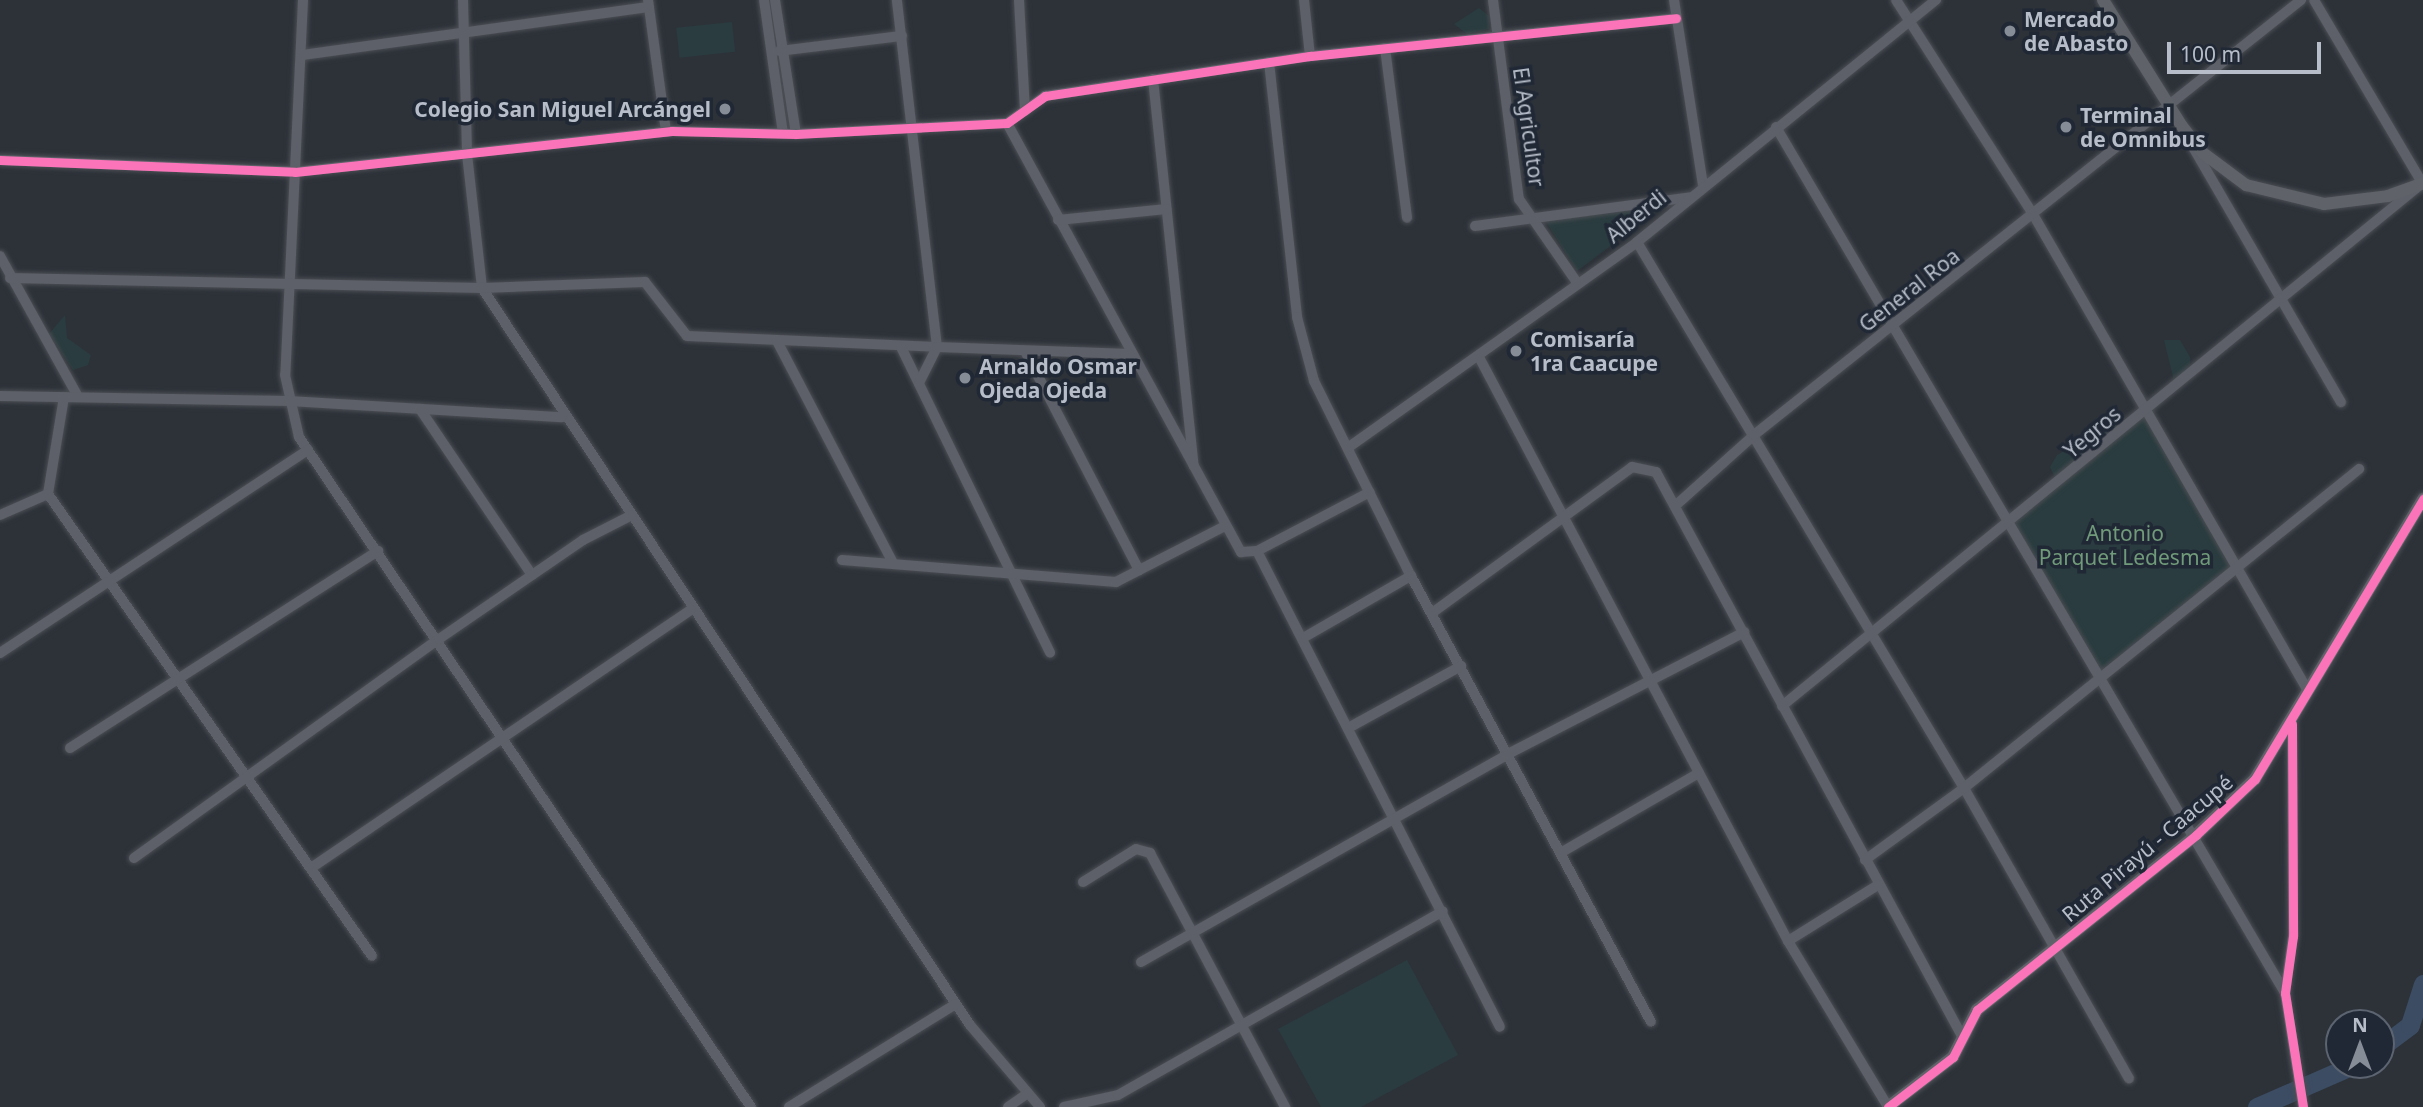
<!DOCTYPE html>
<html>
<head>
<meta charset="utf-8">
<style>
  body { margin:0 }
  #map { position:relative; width:2423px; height:1107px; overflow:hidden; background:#2d3239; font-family:"Noto Sans",sans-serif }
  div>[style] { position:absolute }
  .green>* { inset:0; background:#2a3c3f; transform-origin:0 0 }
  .river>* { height:19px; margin:-9.5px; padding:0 9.5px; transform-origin:9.5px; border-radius:9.5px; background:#3c4c63 }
  .roads { filter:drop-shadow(0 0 2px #4b4e54) drop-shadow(0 0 2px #4b4e54) }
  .minor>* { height:10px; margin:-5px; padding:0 5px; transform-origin:5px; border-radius:5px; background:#5d6068 }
  .major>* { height:12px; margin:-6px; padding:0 6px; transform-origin:6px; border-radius:6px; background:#5f6369 }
  .cycleway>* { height:9px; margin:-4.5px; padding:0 4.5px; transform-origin:4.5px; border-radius:4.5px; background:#fb73b8 }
  .dots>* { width:19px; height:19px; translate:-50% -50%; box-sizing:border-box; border:4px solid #202835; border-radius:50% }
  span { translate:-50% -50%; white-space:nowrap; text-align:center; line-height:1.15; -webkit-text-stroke:7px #202835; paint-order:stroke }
  .poi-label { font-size:21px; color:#b7beca; font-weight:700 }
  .left { translate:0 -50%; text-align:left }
  .right { translate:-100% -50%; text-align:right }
  .street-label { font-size:21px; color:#b7beca }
  .park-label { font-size:21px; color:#709a79 }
  .north { position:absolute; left:2325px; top:1009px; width:70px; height:70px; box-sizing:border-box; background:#202835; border:2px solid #5c6471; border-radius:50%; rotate:0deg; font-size:19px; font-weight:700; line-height:28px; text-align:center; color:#b7beca }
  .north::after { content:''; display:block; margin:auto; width:24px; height:32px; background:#878d97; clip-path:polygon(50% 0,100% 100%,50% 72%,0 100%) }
  .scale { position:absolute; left:2167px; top:42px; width:154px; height:32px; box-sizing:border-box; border:4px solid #b7beca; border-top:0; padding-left:9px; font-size:21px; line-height:24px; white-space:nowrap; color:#b7beca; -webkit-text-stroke:5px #202835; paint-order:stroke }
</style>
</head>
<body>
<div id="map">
  <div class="green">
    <div style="clip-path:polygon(1479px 8px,1489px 16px,1489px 29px,1467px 34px,1454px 24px)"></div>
    <div style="left:732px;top:22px;width:30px;height:56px;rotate:84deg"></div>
    <div style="clip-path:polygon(1667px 204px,1577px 271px,1545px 220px)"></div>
    <div style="clip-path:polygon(65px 315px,67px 338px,91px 355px,88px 365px,73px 370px,49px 334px)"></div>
    <div style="clip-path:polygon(2164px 340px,2180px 340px,2190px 357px,2190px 368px,2174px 381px)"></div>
    <div style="clip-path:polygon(2149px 410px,2238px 566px,2100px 675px,2011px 524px)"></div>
    <div style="clip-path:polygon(2118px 419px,2124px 421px,2055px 478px,2050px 467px,2057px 455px,2088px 437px,2092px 443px)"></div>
    <div style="clip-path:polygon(1407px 960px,1458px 1055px,1361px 1107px,1321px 1107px,1278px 1029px)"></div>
  </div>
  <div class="river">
    <div style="left:2381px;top:1047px;width:36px;rotate:-37deg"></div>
    <div style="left:2410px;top:1025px;width:43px;rotate:-72.4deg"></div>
    <div style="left:2257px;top:1107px;width:105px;rotate:-23.6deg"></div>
  </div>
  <div class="roads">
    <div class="minor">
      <div style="left:303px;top:0;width:375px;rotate:92.7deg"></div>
      <div style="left:285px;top:375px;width:64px;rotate:77.3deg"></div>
      <div style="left:299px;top:437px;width:808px;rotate:56deg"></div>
      <div style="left:463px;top:0;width:154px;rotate:88.5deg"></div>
      <div style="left:467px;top:154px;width:135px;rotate:83.6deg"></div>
      <div style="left:482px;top:288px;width:884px;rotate:56.49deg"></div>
      <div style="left:970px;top:1025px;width:108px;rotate:49.5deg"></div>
      <div style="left:648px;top:0;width:133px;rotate:82.2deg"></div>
      <div style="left:764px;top:0;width:135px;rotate:81.9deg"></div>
      <div style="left:775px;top:0;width:136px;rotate:81.1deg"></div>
      <div style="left:1019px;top:0;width:111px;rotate:86.9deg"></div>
      <div style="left:1304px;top:0;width:56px;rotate:83.9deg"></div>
      <div style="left:1493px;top:0;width:201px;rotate:82.6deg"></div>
      <div style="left:1519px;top:199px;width:103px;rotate:55.2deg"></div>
      <div style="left:1674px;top:0;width:187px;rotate:81.1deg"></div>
      <div style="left:1896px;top:0;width:256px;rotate:57.4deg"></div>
      <div style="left:2034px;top:216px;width:546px;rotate:60.01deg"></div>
      <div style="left:2314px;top:0;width:214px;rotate:59.4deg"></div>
      <div style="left:1385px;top:48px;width:171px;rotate:82.6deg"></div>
      <div style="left:779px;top:51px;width:124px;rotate:-7deg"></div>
      <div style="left:302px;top:55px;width:350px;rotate:-7.9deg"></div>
      <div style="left:1269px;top:62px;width:257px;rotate:83.7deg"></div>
      <div style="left:1297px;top:317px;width:66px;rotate:75.1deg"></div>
      <div style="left:1314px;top:381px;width:218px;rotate:63.6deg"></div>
      <div style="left:1411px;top:576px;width:506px;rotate:61.71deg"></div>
      <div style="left:1153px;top:79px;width:389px;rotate:84deg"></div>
      <div style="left:1007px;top:123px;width:489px;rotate:61.4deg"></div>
      <div style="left:1241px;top:552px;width:16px;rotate:-4deg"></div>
      <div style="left:1257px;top:551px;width:127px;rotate:-27.6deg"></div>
      <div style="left:1776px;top:127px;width:1005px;rotate:59.55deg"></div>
      <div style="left:2193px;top:147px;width:295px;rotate:59.9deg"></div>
      <div style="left:0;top:160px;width:295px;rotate:2.3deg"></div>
      <div style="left:295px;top:172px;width:379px;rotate:-6.2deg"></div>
      <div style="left:672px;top:131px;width:124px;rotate:1.4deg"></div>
      <div style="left:796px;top:134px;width:211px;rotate:-3deg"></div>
      <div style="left:1007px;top:123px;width:47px;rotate:-35.4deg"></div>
      <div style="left:1045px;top:96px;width:268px;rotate:-8.6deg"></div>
      <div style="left:1310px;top:56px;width:368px;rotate:-5.9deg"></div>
      <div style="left:1058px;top:220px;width:109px;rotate:-5.8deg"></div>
      <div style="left:1475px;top:226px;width:218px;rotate:-7.6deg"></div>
      <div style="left:1637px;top:242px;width:636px;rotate:59.08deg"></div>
      <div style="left:1964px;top:788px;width:334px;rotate:60.4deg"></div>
      <div style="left:0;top:256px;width:161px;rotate:61deg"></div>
      <div style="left:10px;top:278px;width:472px;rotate:1.2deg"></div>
      <div style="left:482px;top:288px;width:163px;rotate:-2.1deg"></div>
      <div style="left:645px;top:282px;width:68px;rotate:52.1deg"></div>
      <div style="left:687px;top:336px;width:250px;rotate:2.5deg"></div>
      <div style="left:937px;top:347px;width:349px;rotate:-96.6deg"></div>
      <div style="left:777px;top:341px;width:250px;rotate:62.4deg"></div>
      <div style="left:901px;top:347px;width:340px;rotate:64deg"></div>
      <div style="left:1026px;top:353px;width:245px;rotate:62.5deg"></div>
      <div style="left:1479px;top:357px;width:661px;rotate:62.12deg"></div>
      <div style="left:1788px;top:941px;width:194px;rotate:58.9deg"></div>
      <div style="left:919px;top:383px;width:40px;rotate:-63.4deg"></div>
      <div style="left:937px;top:347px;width:193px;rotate:2.1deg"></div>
      <div style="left:0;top:396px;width:289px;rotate:1deg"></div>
      <div style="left:289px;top:401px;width:273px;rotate:3.4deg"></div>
      <div style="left:64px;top:397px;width:98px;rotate:99.4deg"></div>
      <div style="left:48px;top:494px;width:564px;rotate:54.96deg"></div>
      <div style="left:420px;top:409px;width:200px;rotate:56deg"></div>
      <div style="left:1349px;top:447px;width:354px;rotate:-35.4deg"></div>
      <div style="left:1637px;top:242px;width:385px;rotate:-39deg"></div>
      <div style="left:1675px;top:506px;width:106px;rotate:-41.9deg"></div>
      <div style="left:1754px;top:435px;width:699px;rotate:-38.49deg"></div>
      <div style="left:0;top:515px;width:52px;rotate:-23.6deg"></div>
      <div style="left:1257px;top:551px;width:534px;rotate:62.96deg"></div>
      <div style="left:842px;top:560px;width:275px;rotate:4.6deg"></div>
      <div style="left:1116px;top:582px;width:120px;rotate:-27.2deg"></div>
      <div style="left:1432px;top:613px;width:248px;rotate:-36.1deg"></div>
      <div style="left:1632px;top:467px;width:25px;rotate:12deg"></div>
      <div style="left:1656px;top:472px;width:642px;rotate:61.52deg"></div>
      <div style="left:1303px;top:638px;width:125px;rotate:-29.9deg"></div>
      <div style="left:0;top:653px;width:369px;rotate:-33.4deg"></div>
      <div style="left:1782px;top:706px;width:822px;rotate:-39.23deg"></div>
      <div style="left:2292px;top:720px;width:216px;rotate:89.7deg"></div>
      <div style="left:2293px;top:936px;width:58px;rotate:98deg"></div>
      <div style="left:2285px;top:993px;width:115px;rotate:81deg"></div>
      <div style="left:1350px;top:727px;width:127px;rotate:-28.8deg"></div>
      <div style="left:70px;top:748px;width:366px;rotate:-32.6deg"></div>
      <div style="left:1562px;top:852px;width:158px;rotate:-30deg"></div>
      <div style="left:134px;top:858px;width:375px;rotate:-35.7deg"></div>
      <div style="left:439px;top:639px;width:175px;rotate:-34.5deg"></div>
      <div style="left:583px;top:540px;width:55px;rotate:-27deg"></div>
      <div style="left:1865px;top:860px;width:122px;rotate:-36deg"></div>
      <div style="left:1964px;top:788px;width:508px;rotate:-38.92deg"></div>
      <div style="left:311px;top:868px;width:459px;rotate:-34.2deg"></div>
      <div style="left:1083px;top:882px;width:62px;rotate:-31.9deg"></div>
      <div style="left:1136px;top:849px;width:15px;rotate:16deg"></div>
      <div style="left:1150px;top:853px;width:288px;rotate:62deg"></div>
      <div style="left:1788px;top:941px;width:106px;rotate:-31.9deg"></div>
      <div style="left:1141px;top:962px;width:422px;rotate:-29.5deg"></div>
      <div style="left:1508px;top:754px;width:266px;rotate:-27.3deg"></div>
      <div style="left:789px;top:1107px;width:196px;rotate:-31.7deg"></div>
      <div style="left:1008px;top:1107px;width:24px;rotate:-35deg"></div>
      <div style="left:1064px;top:1107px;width:55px;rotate:-12.5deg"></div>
      <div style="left:1118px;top:1095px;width:373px;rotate:-29.5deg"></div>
    </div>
    <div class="major">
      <div style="left:2103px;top:0;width:147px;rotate:58deg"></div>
      <div style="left:2181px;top:125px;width:36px;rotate:52deg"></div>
      <div style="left:2203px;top:153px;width:54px;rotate:36.7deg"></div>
      <div style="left:2246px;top:185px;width:80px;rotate:13.7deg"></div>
      <div style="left:2324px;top:204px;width:64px;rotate:-7.1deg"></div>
      <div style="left:2388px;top:196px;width:37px;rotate:-20deg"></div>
      <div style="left:1888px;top:1107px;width:82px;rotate:-37.6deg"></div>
      <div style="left:1953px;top:1057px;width:53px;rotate:-62.9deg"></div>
      <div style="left:1977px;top:1010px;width:280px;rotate:-38.6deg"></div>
      <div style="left:2196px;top:835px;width:81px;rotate:-43.5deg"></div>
      <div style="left:2255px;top:779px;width:327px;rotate:-59deg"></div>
    </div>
  </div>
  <div class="cycleway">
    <div style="left:0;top:160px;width:295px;rotate:2.3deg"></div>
    <div style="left:295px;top:172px;width:379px;rotate:-6.2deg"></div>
    <div style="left:672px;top:131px;width:124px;rotate:1.4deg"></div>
    <div style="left:796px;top:134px;width:211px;rotate:-3deg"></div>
    <div style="left:1007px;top:123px;width:47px;rotate:-35.4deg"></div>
    <div style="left:1045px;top:96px;width:268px;rotate:-8.6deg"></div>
    <div style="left:1310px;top:56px;width:368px;rotate:-5.9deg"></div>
    <div style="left:2292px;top:724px;width:212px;rotate:89.7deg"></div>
    <div style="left:2293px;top:936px;width:58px;rotate:98deg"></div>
    <div style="left:2285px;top:993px;width:115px;rotate:81deg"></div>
    <div style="left:1888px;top:1107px;width:82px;rotate:-37.6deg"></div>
    <div style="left:1953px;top:1057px;width:53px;rotate:-62.9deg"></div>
    <div style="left:1977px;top:1010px;width:280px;rotate:-38.6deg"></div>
    <div style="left:2196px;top:835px;width:81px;rotate:-43.5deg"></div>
    <div style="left:2255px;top:779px;width:327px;rotate:-59deg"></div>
  </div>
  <div class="dots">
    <div style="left:2010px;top:31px;background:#878d97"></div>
    <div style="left:725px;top:109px;background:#878d97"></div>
    <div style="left:2066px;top:127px;background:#878d97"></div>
    <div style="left:1516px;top:351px;background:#878d97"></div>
    <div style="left:965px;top:378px;background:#878d97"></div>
  </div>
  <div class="poi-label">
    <span class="left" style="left:2024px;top:31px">Mercado<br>de Abasto</span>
    <span class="right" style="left:711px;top:109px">Colegio San Miguel Arcángel</span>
    <span class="left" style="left:2080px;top:127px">Terminal<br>de Omnibus</span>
    <span class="left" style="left:1530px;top:351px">Comisaría<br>1ra Caacupe</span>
    <span class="left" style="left:979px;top:378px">Arnaldo Osmar<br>Ojeda Ojeda</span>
  </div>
  <div class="street-label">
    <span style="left:1529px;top:127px;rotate:82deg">El Agricultor</span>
    <span style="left:1636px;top:216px;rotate:-39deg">Alberdi</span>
    <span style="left:1909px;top:290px;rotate:-38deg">General Roa</span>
    <span style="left:2092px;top:432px;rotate:-40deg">Yegros</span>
    <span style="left:2147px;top:848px;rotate:-40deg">Ruta Pirayú - Caacupé</span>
  </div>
  <div class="park-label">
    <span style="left:2125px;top:545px">Antonio<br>Parquet Ledesma</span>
  </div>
  <div class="north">N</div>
  <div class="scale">100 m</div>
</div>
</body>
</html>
